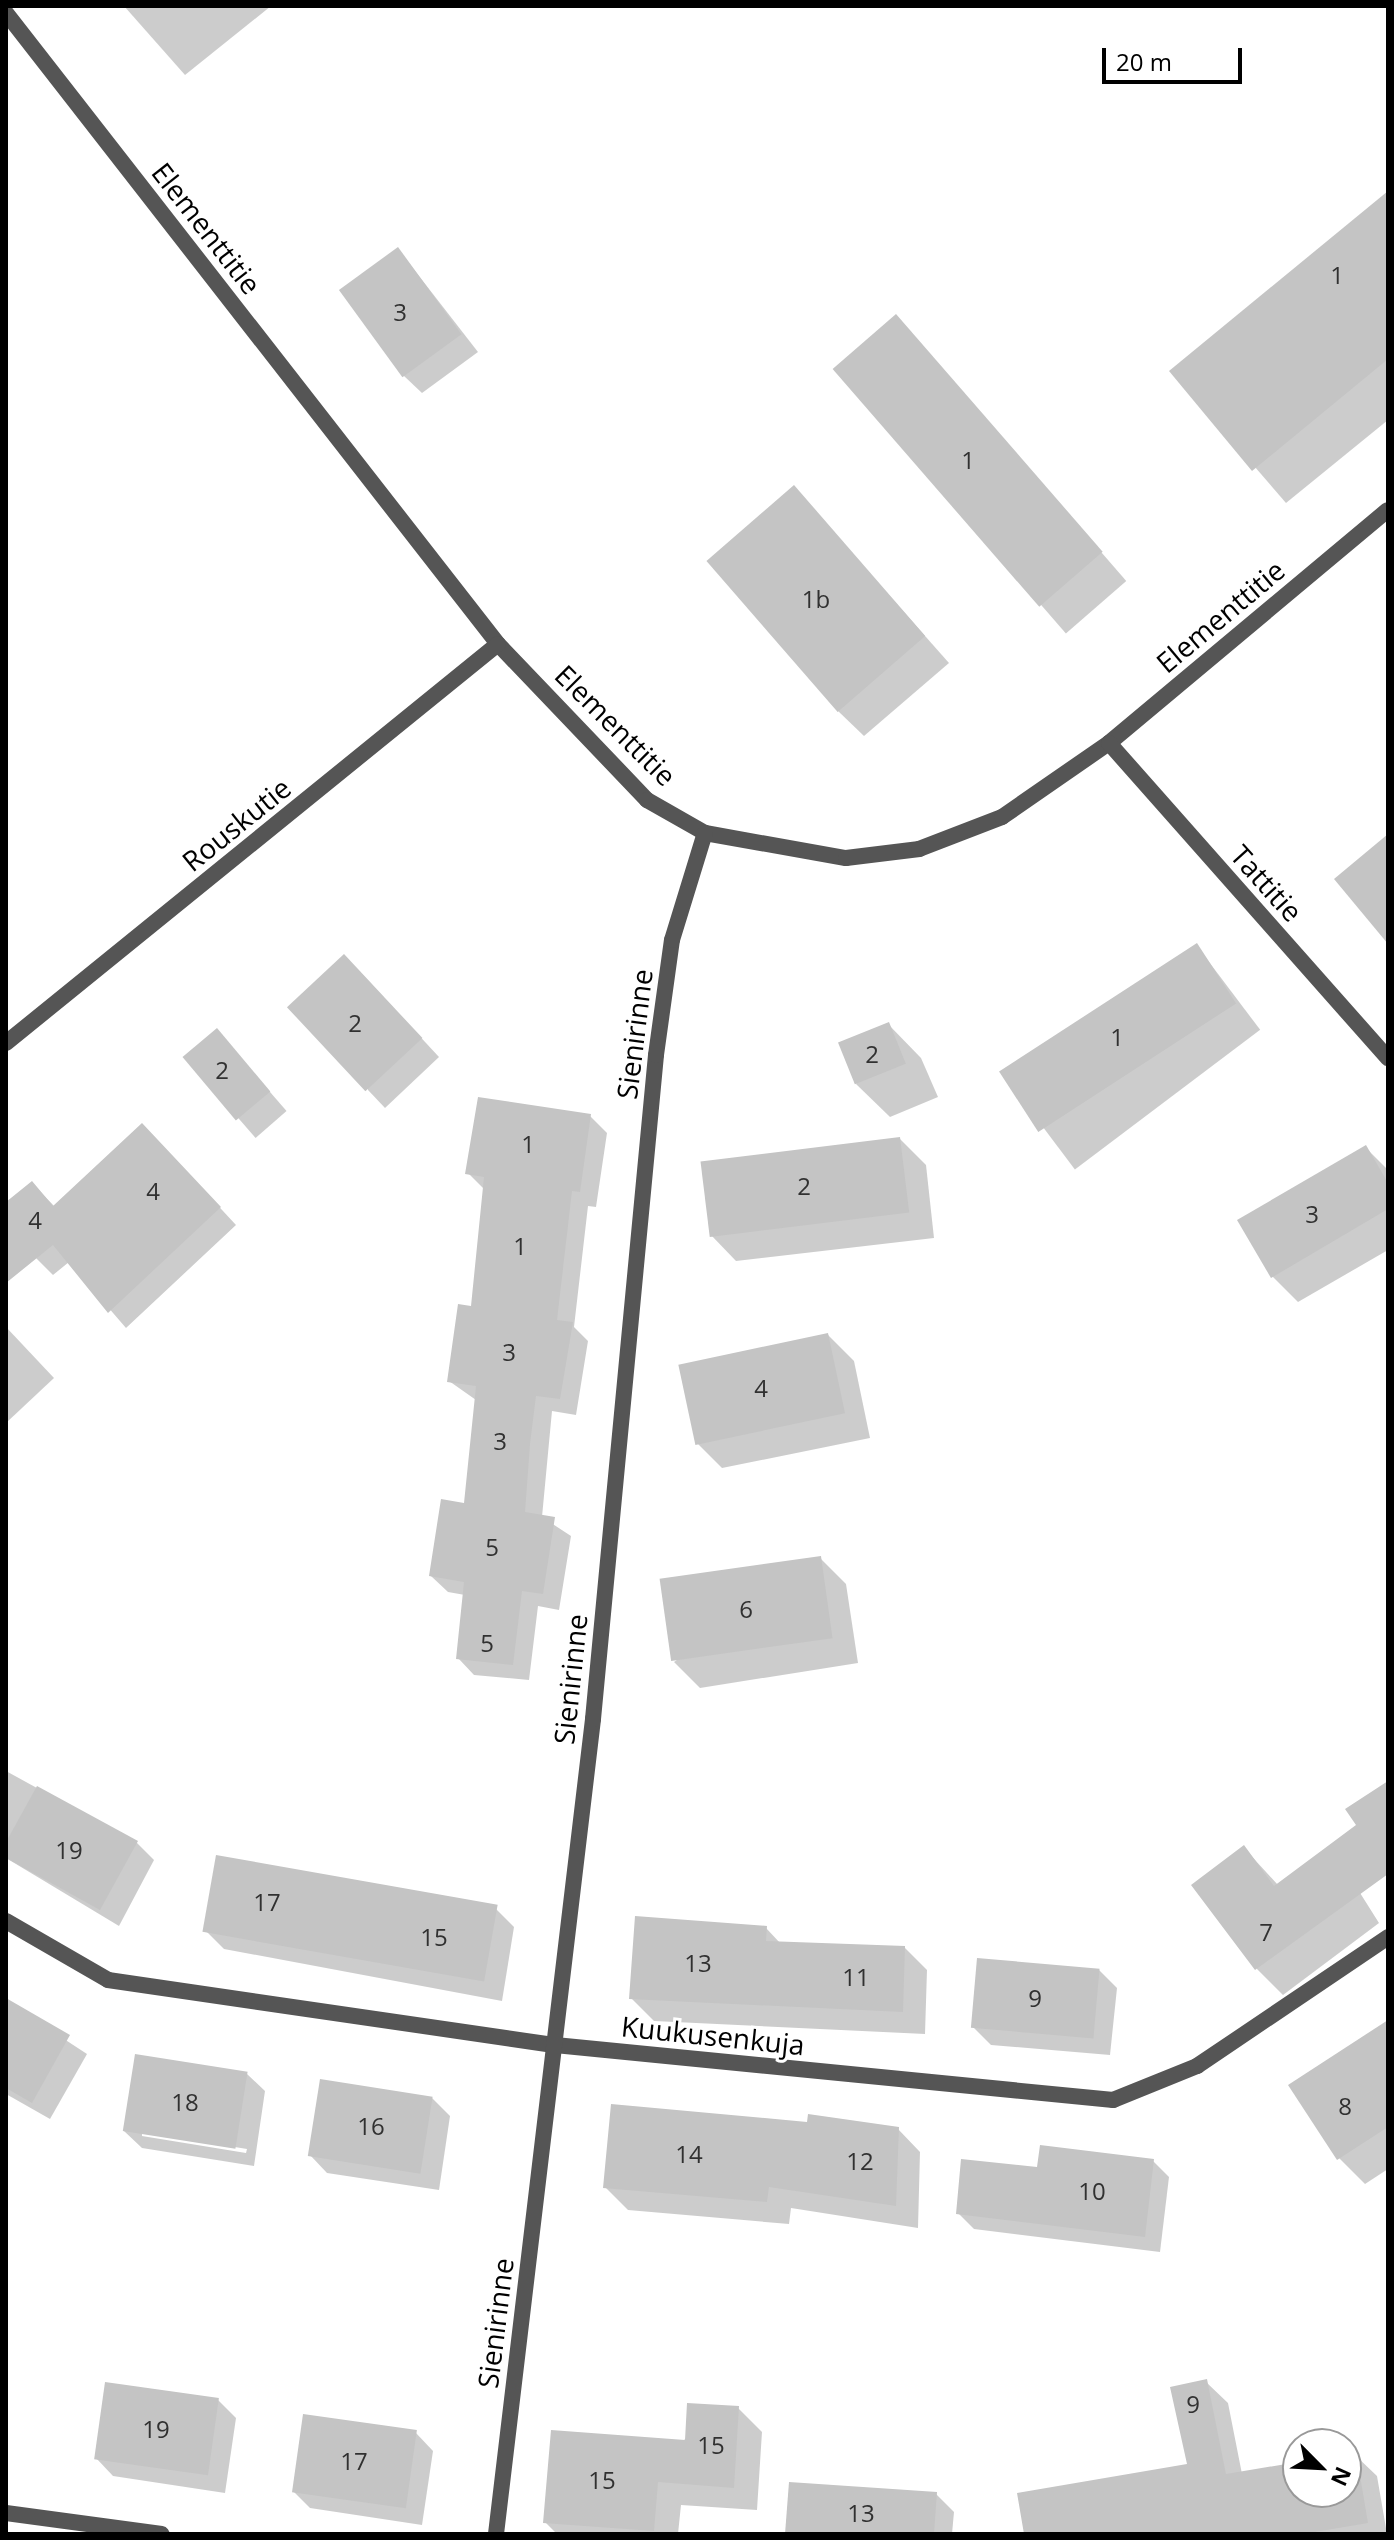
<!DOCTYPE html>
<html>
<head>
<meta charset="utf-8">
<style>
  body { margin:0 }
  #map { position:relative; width:1394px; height:2540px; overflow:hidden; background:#fff; font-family:"Open Sans",sans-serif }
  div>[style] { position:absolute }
  .shadow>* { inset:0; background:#0003; transform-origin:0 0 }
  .building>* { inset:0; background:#c4c4c4; transform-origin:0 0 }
  .minor>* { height:16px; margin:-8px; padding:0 8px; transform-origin:8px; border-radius:8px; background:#555 }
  span { translate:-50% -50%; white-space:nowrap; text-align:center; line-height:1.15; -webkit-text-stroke:6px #fff; paint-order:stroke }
  .number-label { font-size:24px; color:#313131 }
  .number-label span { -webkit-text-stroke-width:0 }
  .street-label { font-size:28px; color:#000 }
  .frame { position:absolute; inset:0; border:8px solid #000; pointer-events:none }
  .north { position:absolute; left:1282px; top:2428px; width:80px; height:80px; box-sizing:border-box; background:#fff; border:2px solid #999; border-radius:50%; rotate:114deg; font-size:22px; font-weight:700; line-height:32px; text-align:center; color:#000 }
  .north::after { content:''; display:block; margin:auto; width:28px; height:36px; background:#000; clip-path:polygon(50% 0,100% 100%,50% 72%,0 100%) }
  .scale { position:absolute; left:1102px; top:48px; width:140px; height:36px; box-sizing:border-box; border:4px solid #000; border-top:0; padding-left:10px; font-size:24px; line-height:28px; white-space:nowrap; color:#000; -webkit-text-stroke:6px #fff; paint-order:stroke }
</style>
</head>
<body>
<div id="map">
  <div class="shadow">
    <div style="clip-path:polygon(124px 6px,271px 6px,185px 75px)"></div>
    <div style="clip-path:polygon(1388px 193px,1388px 420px,1286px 503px,1172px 371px)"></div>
    <div style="clip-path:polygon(398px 249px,478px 352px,422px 393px,404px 376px)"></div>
    <div style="left:896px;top:316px;width:351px;height:80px;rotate:49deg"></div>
    <div style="clip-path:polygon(794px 488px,949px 663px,864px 736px,838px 711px)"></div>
    <div style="left:1197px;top:946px;width:105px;height:232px;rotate:53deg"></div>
    <div style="clip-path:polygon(362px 974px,439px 1057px,385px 1108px,368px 1090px)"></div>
    <div style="clip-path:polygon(888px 1024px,921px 1058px,938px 1097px,890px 1117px,856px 1084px)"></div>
    <div style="left:217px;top:1031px;width:106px;height:41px;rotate:49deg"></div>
    <div style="clip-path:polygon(590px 1116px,607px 1133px,596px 1207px,588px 1206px,574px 1327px,588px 1341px,576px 1415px,552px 1411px,542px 1517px,571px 1536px,559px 1610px,538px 1606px,529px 1680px,474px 1675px,458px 1658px,465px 1595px,448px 1592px,431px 1576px,466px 1505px,476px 1400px,449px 1381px,473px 1309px,485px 1190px,468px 1173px)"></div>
    <div style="clip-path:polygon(900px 1139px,926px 1165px,934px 1238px,736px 1261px,710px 1234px)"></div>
    <div style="clip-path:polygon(159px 1142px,236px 1225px,126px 1328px,69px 1262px,53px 1275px,36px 1258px,6px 1222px,6px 1205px,32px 1183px,55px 1207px)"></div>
    <div style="clip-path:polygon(1365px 1147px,1388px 1170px,1388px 1250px,1298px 1302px,1272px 1276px)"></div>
    <div style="clip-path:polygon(6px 1327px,54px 1378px,6px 1423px)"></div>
    <div style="clip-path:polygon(828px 1335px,854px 1361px,870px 1438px,722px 1468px,696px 1442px)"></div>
    <div style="clip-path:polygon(820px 1558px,846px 1584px,858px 1663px,700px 1688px,674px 1662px)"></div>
    <div style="clip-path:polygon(6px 1771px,137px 1843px,154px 1860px,119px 1926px,6px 1858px)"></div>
    <div style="clip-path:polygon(1244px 1848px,1278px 1885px,1350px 1877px,1379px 1923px,1283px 1995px,1257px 1969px)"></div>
    <div style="clip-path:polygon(218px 1857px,496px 1909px,514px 1927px,502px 2001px,224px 1949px,206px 1931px)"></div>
    <div style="clip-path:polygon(766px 1928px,781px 1944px,904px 1947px,927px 1970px,925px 2034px,654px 2021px,631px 1998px)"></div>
    <div style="clip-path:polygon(1099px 1970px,1117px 1988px,1110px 2055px,991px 2045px,973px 2027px)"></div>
    <div style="clip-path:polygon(6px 2001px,87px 2054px,50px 2119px,6px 2094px)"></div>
    <div style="clip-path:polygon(1388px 2023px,1388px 2169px,1365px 2184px,1339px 2158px)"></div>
    <div style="clip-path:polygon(evenodd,247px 2074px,265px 2091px,254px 2166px,142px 2148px,124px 2131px,247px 2074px,142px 2132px,247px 2149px,246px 2153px,142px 2136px,142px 2132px)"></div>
    <div style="clip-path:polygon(432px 2098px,450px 2116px,439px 2190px,327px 2173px,310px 2155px)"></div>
    <div style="clip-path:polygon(898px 2129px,920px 2152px,918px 2228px,791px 2208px,789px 2224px,628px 2210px,605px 2187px)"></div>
    <div style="clip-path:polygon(1153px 2161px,1169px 2177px,1160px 2252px,974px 2229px,958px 2213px,1039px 2169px)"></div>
    <div style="clip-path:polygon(1206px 2382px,1228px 2403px,1242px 2474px,1298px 2464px,1298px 2492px,1346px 2492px,1346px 2456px,1355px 2455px,1377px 2476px,1387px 2534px,1026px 2534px,1190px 2466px)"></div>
    <div style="clip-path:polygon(218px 2400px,236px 2418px,225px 2493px,113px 2476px,96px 2458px)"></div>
    <div style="clip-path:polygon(738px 2408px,762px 2432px,757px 2510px,681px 2505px,678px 2534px,557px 2534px,545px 2522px)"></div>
    <div style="clip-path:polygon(416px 2433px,433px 2451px,422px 2525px,310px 2508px,293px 2491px)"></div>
    <div style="clip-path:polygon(936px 2494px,954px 2512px,952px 2534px,787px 2534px)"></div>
  </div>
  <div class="building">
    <div style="clip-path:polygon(1388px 191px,1388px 359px,1252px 471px,1169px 371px)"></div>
    <div style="left:398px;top:247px;width:108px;height:73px;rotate:54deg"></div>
    <div style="left:896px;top:314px;width:315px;height:84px;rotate:49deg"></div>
    <div style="left:794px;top:485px;width:200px;height:116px;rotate:49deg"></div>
    <div style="clip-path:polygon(1388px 834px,1388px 944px,1334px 879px)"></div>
    <div style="left:1197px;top:943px;width:72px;height:236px;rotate:57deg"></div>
    <div style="left:344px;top:954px;width:115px;height:78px;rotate:47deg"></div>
    <div style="left:889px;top:1022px;width:45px;height:55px;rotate:68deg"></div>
    <div style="left:217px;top:1028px;width:83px;height:45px;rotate:50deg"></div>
    <div style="clip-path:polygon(478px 1097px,591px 1114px,580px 1192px,572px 1191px,557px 1320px,573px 1322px,560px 1399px,536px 1396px,530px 1444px,525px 1512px,555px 1517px,543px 1594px,522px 1591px,513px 1665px,456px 1659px,464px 1582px,429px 1576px,441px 1499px,464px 1503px,476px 1386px,447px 1382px,458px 1304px,471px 1306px,484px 1177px,465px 1174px)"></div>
    <div style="clip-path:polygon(142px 1123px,221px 1207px,108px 1313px,53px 1245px,6px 1283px,6px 1202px,32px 1181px,53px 1206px)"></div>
    <div style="left:900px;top:1137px;width:76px;height:201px;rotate:83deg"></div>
    <div style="clip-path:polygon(1366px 1145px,1388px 1183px,1388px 1209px,1271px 1278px,1237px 1220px)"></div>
    <div style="left:828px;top:1333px;width:82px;height:153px;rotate:78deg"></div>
    <div style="left:821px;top:1556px;width:83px;height:163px;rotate:82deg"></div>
    <div style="clip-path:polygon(1388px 1781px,1388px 1874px,1255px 1970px,1191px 1885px,1244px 1845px,1274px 1886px,1356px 1825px,1345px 1809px)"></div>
    <div style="clip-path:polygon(37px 1786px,138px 1841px,100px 1910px,6px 1858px,6px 1842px)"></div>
    <div style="left:216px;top:1855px;width:286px;height:78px;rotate:10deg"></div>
    <div style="clip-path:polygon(635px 1916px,767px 1926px,766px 1941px,905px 1946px,903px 2012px,629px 1999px)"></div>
    <div style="left:977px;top:1958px;width:123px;height:70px;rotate:5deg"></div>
    <div style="clip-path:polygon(6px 1998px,70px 2035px,32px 2103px,6px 2088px)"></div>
    <div style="clip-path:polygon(1388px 2020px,1388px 2127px,1337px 2160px,1288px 2085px)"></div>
    <div style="left:135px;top:2054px;width:114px;height:78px;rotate:9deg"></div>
    <div style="left:320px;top:2079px;width:114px;height:78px;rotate:9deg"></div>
    <div style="clip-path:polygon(611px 2104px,807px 2122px,808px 2114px,899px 2127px,896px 2206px,769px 2187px,767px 2202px,603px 2188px)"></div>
    <div style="clip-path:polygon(1040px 2145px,1154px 2159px,1145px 2237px,956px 2214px,961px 2159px,1037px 2167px)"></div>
    <div style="clip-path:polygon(1207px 2379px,1226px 2474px,1298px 2462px,1298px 2492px,1346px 2492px,1346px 2454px,1356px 2452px,1368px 2523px,1303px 2534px,1024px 2534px,1017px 2493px,1187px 2464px,1170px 2387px)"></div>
    <div style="left:105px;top:2382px;width:115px;height:78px;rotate:8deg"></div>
    <div style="clip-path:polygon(687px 2403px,739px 2406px,734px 2488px,658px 2482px,654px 2531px,543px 2523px,551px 2430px,685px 2440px)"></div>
    <div style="left:303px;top:2414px;width:115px;height:79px;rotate:8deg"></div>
    <div style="clip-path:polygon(789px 2482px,937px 2492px,934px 2534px,785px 2534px)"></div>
  </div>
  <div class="minor">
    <div style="left:6px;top:13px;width:800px;rotate:52.06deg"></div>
    <div style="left:498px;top:644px;width:216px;rotate:46.3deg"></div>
    <div style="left:647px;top:800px;width:67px;rotate:29.6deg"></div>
    <div style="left:705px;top:833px;width:143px;rotate:10.1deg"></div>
    <div style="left:846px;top:858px;width:74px;rotate:-7deg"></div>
    <div style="left:919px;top:849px;width:89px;rotate:-21.1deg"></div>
    <div style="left:1002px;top:817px;width:130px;rotate:-34.7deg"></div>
    <div style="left:1109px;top:743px;width:363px;rotate:-39.9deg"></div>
    <div style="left:1109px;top:743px;width:421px;rotate:48.5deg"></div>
    <div style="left:6px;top:1043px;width:633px;rotate:-39.04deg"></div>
    <div style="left:6px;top:1921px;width:118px;rotate:30deg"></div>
    <div style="left:108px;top:1980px;width:452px;rotate:8.3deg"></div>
    <div style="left:555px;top:2045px;width:561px;rotate:5.63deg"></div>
    <div style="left:1113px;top:2100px;width:91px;rotate:-22deg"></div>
    <div style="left:1197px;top:2066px;width:230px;rotate:-34deg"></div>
    <div style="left:6px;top:2513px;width:157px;rotate:7.7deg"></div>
    <div style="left:496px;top:2534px;width:821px;rotate:-83.21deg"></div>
    <div style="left:593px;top:1719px;width:667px;rotate:-84.58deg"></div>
    <div style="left:656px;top:1055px;width:116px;rotate:-82.1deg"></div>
    <div style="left:672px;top:940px;width:112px;rotate:-72.9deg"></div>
  </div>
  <div class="number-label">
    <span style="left:1337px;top:275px">1</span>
    <span style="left:400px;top:312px">3</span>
    <span style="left:968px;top:460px">1</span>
    <span style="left:816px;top:599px">1b</span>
    <span style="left:355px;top:1023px">2</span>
    <span style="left:1117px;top:1037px">1</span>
    <span style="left:872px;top:1054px">2</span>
    <span style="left:222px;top:1070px">2</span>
    <span style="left:528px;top:1144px">1</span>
    <span style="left:804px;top:1186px">2</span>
    <span style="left:153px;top:1191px">4</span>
    <span style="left:1312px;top:1214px">3</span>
    <span style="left:35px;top:1220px">4</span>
    <span style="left:520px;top:1246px">1</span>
    <span style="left:509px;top:1352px">3</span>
    <span style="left:761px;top:1388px">4</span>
    <span style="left:500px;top:1441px">3</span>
    <span style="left:492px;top:1547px">5</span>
    <span style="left:746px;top:1609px">6</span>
    <span style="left:487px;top:1643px">5</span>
    <span style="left:69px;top:1850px">19</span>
    <span style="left:267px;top:1902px">17</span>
    <span style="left:1266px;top:1932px">7</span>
    <span style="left:434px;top:1937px">15</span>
    <span style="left:698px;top:1963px">13</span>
    <span style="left:856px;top:1977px">11</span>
    <span style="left:1035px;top:1998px">9</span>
    <span style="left:185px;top:2102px">18</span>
    <span style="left:1345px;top:2106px">8</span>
    <span style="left:371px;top:2126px">16</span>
    <span style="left:689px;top:2154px">14</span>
    <span style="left:860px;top:2161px">12</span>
    <span style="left:1092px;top:2191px">10</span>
    <span style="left:1193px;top:2404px">9</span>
    <span style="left:156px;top:2429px">19</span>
    <span style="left:711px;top:2445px">15</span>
    <span style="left:354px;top:2461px">17</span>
    <span style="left:602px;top:2480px">15</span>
    <span style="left:861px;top:2513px">13</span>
  </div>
  <div class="street-label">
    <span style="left:207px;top:228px;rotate:52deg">Elementtitie</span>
    <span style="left:1220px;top:616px;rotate:-40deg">Elementtitie</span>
    <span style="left:616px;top:725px;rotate:45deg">Elementtitie</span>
    <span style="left:236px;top:824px;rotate:-39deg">Rouskutie</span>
    <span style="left:1267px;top:883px;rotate:48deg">Tattitie</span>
    <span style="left:634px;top:1034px;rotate:-83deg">Sienirinne</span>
    <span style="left:570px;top:1679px;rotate:-84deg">Sienirinne</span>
    <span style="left:713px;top:2035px;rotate:6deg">Kuukusenkuja</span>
    <span style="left:495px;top:2323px;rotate:-83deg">Sienirinne</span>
  </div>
  <div class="frame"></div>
  <div class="north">N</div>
  <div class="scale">20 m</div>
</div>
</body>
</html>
